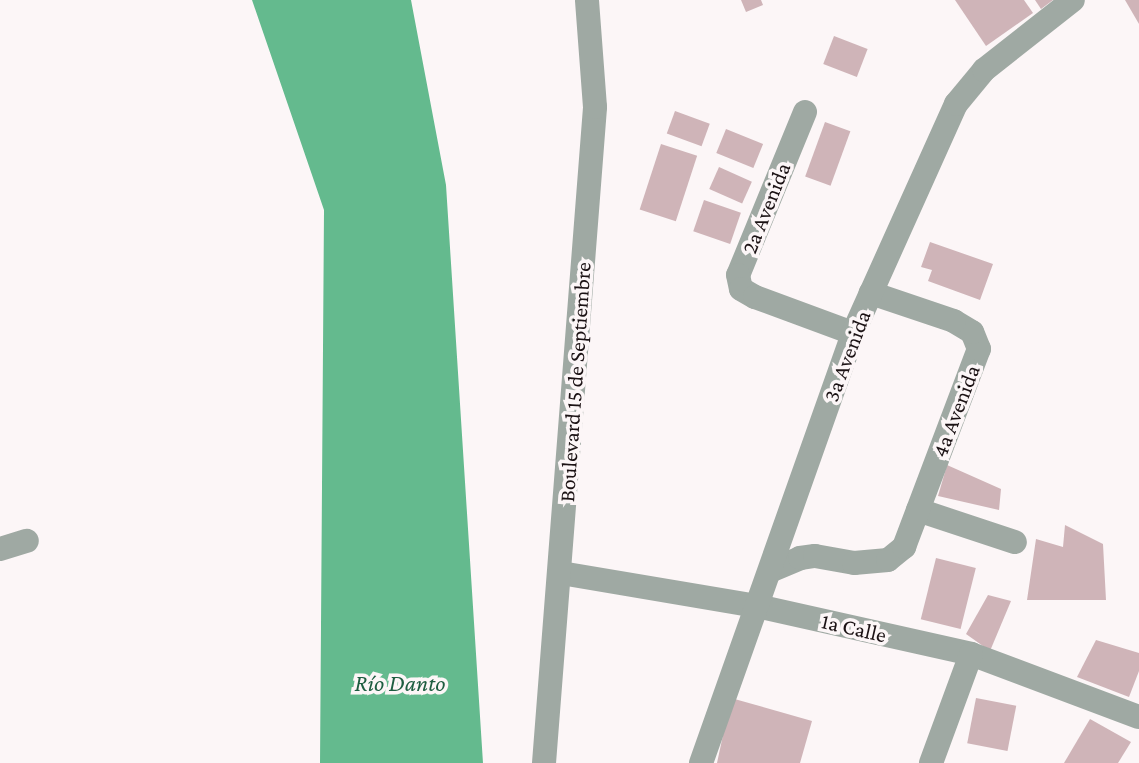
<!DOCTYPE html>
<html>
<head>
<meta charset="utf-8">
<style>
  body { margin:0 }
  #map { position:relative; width:1139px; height:763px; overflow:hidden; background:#fcf6f7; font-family:"Crimson Pro",serif }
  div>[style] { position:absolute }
  .water>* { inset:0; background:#64ba8e }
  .building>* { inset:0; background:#cfb4b8; transform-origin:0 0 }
  .minor>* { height:24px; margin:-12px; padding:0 12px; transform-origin:12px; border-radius:12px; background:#9fa9a3 }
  span { translate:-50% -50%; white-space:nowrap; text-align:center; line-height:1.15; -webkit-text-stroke:7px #fcf6f7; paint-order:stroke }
  .street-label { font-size:22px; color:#1b1214 }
  .water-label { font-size:24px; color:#1d5d40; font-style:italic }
</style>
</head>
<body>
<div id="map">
  <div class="water">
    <div style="clip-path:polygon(252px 0,411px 0,446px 185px,483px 763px,320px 763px,324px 210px)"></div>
  </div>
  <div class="building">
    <div style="clip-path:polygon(741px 0,761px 0,763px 5px,746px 12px)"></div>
    <div style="clip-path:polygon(955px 0,1024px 0,1033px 13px,986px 46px)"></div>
    <div style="clip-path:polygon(1035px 0,1053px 0,1041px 9px)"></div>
    <div style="clip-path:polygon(1125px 0,1139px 0,1139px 24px)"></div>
    <div style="left:834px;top:36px;width:36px;height:30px;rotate:21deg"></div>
    <div style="left:675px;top:111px;width:37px;height:24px;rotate:20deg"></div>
    <div style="left:825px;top:122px;width:27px;height:58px;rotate:20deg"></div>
    <div style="left:726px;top:129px;width:40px;height:26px;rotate:22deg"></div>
    <div style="left:661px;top:144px;width:38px;height:69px;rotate:18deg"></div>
    <div style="left:719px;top:167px;width:36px;height:24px;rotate:24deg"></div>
    <div style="left:704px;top:200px;width:39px;height:33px;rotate:19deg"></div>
    <div style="clip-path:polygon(930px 242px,993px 264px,980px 300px,928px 281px,932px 270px,921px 267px)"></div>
    <div style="clip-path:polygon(947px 465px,1001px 489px,999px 510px,938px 496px)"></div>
    <div style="clip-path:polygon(1065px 525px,1103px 544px,1106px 600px,1027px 600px,1036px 539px,1063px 547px)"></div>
    <div style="left:936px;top:558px;width:41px;height:63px;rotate:14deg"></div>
    <div style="clip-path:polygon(988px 595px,1011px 601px,990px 651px,966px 634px)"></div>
    <div style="clip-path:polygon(1096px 640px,1139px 653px,1139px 671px,1129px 697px,1077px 677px)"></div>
    <div style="clip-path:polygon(731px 698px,812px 721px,800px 763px,717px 763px)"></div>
    <div style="left:976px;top:698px;width:41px;height:46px;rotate:11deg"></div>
    <div style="clip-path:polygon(1090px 719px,1131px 742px,1118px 763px,1064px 763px)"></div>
  </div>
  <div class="minor">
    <div style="left:805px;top:112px;width:176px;rotate:112.3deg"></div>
    <div style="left:738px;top:275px;width:14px;rotate:78deg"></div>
    <div style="left:741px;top:289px;width:16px;rotate:30deg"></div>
    <div style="left:755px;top:297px;width:104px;rotate:20.2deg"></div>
    <div style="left:918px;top:510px;width:102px;rotate:18.3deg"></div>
    <div style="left:0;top:549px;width:28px;rotate:-17deg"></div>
    <div style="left:770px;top:571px;width:33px;rotate:-23deg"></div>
    <div style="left:800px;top:558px;width:15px;rotate:-8deg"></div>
    <div style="left:815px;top:556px;width:40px;rotate:10deg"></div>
    <div style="left:854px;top:563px;width:34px;rotate:-5deg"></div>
    <div style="left:888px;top:560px;width:21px;rotate:-39deg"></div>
    <div style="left:904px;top:547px;width:212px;rotate:-69.3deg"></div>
    <div style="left:979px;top:349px;width:18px;rotate:-112deg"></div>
    <div style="left:972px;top:332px;width:21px;rotate:-149deg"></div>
    <div style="left:954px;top:321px;width:88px;rotate:-161.4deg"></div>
    <div style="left:561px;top:573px;width:199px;rotate:9.6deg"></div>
    <div style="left:757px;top:606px;width:219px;rotate:12.6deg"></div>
    <div style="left:971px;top:654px;width:179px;rotate:20.6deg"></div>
    <div style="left:544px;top:763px;width:658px;rotate:-85.55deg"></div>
    <div style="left:595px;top:107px;width:107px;rotate:-94.3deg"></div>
    <div style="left:701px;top:763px;width:456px;rotate:-70.5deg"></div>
    <div style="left:853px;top:333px;width:251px;rotate:-65.8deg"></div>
    <div style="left:956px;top:104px;width:44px;rotate:-50.5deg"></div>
    <div style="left:984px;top:70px;width:113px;rotate:-38.2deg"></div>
    <div style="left:931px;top:763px;width:116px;rotate:-69.8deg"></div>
  </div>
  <div class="street-label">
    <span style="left:766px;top:208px;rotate:-68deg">2a Avenida</span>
    <span style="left:847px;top:356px;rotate:-69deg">3a Avenida</span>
    <span style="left:575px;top:382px;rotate:-86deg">Boulevard 15 de Septiembre</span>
    <span style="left:956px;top:411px;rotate:-69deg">4a Avenida</span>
    <span style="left:854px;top:628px;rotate:13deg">1a Calle</span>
  </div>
  <div class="water-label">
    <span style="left:400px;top:683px">Río Danto</span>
  </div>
</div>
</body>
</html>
